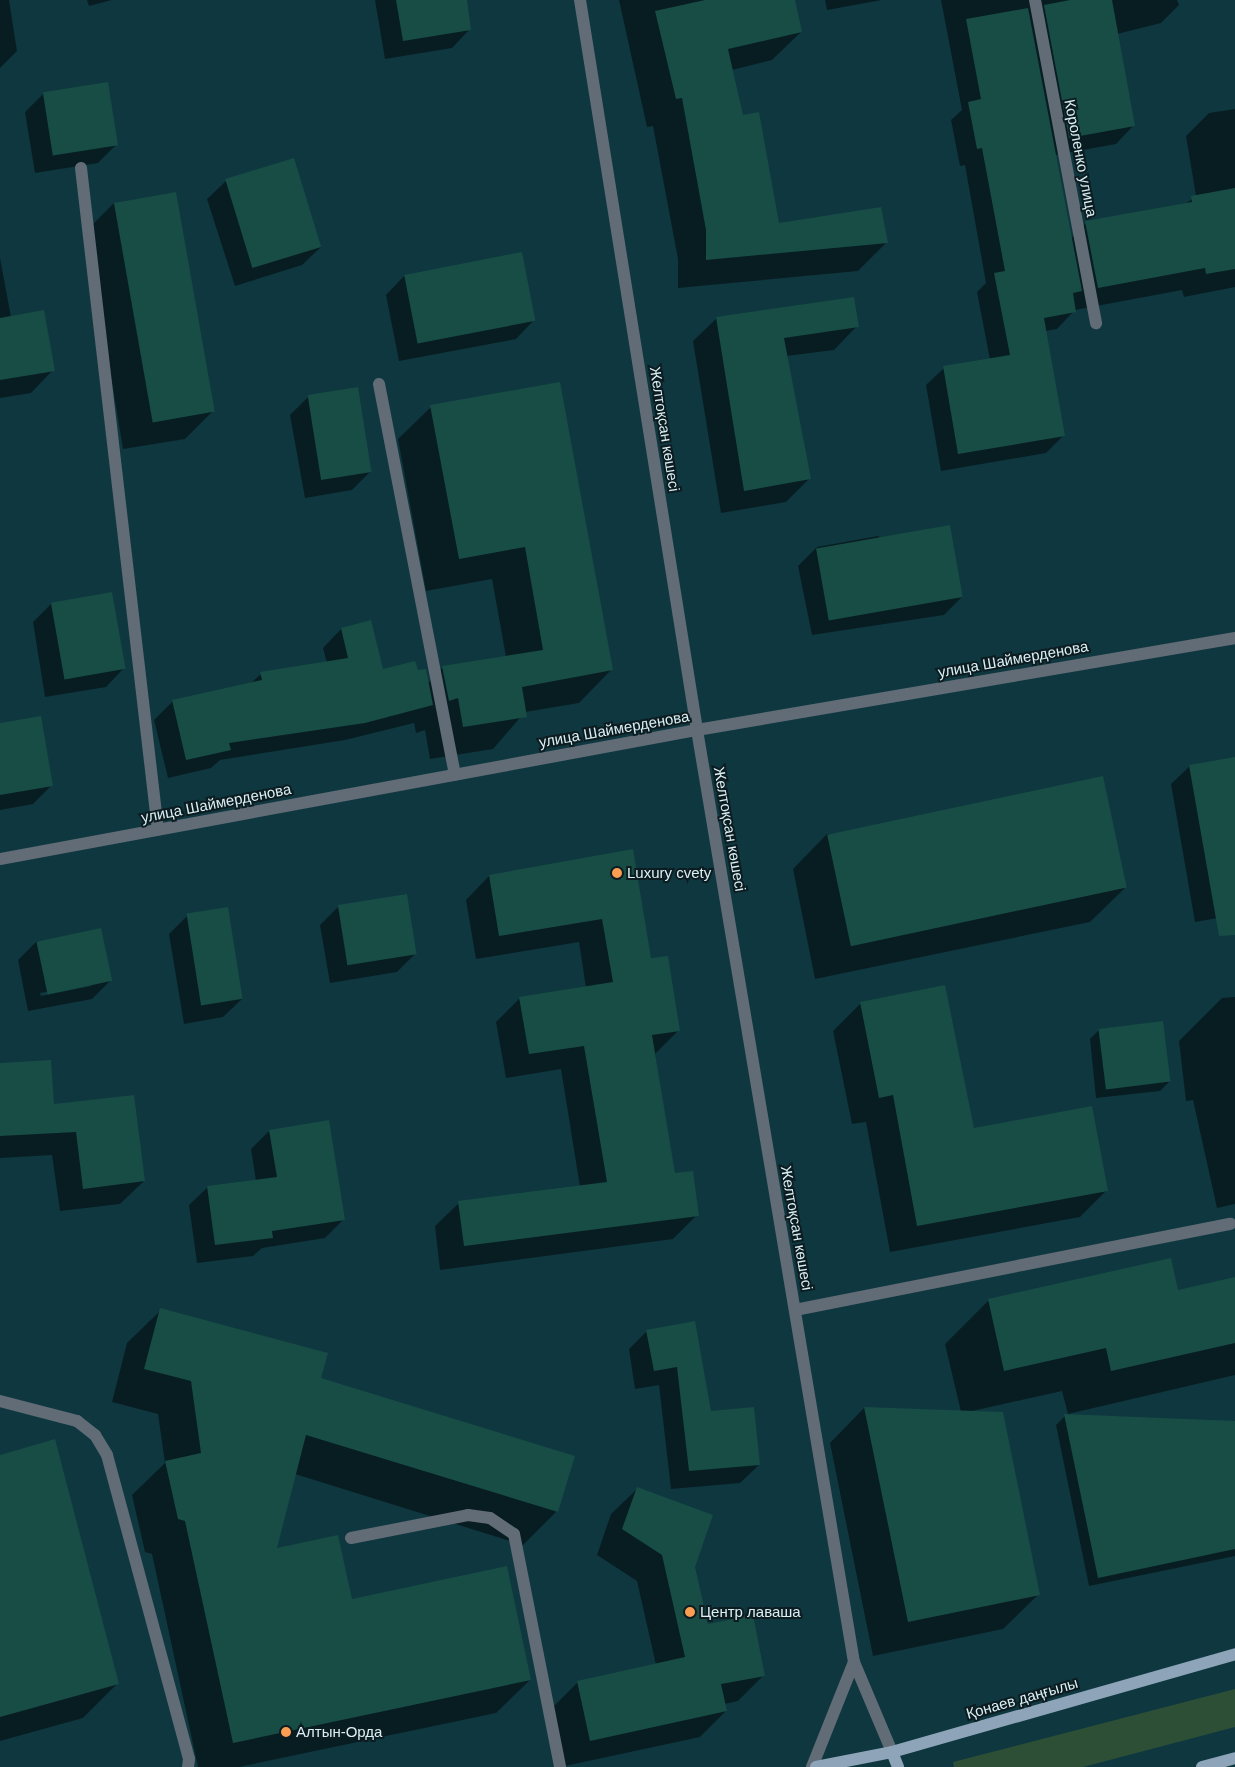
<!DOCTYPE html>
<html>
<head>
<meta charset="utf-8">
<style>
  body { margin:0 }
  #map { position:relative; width:1235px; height:1767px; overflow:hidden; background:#0f3740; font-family:Arial,sans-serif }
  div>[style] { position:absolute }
  .green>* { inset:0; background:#2d4f36 }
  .shadow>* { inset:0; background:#0007 }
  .building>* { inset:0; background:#174d45; transform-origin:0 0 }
  .minor>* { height:12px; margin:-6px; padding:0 6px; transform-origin:6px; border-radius:6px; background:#616c76 }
  .major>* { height:12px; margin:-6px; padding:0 6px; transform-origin:6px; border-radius:6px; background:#8ea5b9 }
  .dots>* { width:14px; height:14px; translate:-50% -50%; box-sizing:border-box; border:2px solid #0c1c20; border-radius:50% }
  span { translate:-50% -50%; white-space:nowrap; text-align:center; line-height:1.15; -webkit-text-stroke:4px #0c1c20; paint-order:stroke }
  .street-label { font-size:15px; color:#dbf0f4 }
  .poi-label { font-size:15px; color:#dbf0f4 }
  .left { translate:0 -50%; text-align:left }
</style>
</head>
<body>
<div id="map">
  <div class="green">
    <div style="clip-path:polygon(1235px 1689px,1235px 1727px,1083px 1767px,954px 1767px,953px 1762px)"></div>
  </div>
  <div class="shadow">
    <div style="clip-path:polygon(0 0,9px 0,17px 51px,0 68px)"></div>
    <div style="clip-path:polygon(87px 0,112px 0,89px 6px)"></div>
    <div style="clip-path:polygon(375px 0,465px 0,470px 29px,452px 48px,385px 59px)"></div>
    <div style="clip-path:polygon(619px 0,794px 0,801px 32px,772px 60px,732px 70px,742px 117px,778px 224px,887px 242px,858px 271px,678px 288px,678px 259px,653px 126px,647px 127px)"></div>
    <div style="clip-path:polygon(825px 0,882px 0,827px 10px)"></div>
    <div style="clip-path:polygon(941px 0,1177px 0,1179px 5px,1161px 23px,1117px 34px,1133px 126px,1116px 144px,1055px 155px,1071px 238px,1086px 223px,1184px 205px,1196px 196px,1186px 136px,1209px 113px,1235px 109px,1235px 287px,1184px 297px,1182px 290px,1075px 310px,1057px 329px,1045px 331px,1063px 436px,1046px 453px,941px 471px,926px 385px,944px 368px,990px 360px,977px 292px,986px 283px,965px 165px,960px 166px,951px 120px,962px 110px)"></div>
    <div style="clip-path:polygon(43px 94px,117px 144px,98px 163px,35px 173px,25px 112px)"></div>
    <div style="clip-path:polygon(226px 181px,321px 247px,302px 265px,235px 286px,207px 199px)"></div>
    <div style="clip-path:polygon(114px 203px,212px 412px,185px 439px,123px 449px,87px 230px)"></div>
    <div style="clip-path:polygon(0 258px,11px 317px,53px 370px,31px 393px,0 398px)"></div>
    <div style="clip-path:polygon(404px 276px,534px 320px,516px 339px,399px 361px,386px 295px)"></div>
    <div style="clip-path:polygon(717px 318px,857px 326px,834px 350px,786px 356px,809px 479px,786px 502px,721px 513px,693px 341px)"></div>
    <div style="clip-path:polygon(309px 396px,370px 472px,352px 490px,305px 498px,290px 415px)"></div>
    <div style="clip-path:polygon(431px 407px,611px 670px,579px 703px,525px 712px,493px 749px,430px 759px,425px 730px,416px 733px,414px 723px,345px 740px,220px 760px,211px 768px,168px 778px,154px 720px,173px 701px,250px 684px,261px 674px,327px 663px,323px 648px,341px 629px,383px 671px,417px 672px,428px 683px,443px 667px,506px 657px,492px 579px,426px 591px,398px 439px)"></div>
    <div style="clip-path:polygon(878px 536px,962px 597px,944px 615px,812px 635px,798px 566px,817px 547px)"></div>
    <div style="clip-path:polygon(52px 603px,124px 668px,106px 687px,45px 697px,33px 622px)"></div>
    <div style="clip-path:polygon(0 726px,51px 786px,33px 804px,0 810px)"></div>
    <div style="clip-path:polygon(1190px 766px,1235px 779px,1235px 915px,1195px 922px,1171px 784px)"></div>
    <div style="clip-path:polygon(827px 834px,1125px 888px,1090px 922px,815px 979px,793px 869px)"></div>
    <div style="clip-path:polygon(632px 851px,650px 960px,679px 1030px,655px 1054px,674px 1175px,697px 1215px,673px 1239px,440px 1270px,435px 1226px,459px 1203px,580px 1187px,561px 1069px,506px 1078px,496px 1022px,520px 998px,586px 988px,579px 942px,476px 959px,466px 900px,489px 876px)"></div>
    <div style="clip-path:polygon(338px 907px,415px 954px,397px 972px,330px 983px,320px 925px)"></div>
    <div style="clip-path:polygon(188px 915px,242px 999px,223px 1017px,184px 1024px,169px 934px)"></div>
    <div style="clip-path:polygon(evenodd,37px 941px,110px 981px,92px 999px,28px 1011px,18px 960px,37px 941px,91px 984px,91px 986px,41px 996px,40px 993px,91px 984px)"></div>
    <div style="clip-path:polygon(944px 987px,973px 1130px,1107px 1190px,1080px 1217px,890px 1252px,866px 1122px,852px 1124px,833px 1031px,860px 1004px)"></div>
    <div style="clip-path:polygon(1235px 997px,1235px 1204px,1217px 1208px,1193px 1100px,1186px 1101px,1179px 1041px,1222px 998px)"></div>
    <div style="clip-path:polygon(1099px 1030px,1169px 1082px,1160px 1091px,1096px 1098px,1090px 1039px)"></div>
    <div style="clip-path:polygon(0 1064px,52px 1106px,144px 1181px,120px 1204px,60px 1211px,52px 1155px,0 1158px)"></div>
    <div style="clip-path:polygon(269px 1131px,344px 1219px,325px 1238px,262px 1248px,253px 1256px,197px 1263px,189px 1205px,208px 1187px,256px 1181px,251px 1149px)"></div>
    <div style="clip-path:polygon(1170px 1259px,1178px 1292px,1235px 1278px,1235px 1375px,1068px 1414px,1062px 1391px,972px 1411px,1038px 1595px,1003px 1629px,873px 1656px,830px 1443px,864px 1408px,961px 1412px,945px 1344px,988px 1301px)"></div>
    <div style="clip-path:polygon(161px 1310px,320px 1379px,557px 1511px,523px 1545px,295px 1474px,275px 1549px,351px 1601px,530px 1680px,496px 1713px,239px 1767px,198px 1767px,152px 1554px,145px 1552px,132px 1495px,165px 1463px,158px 1414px,112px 1402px,127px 1343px)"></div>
    <div style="clip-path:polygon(694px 1323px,709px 1413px,759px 1465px,740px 1483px,671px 1489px,659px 1385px,635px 1389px,629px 1349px,647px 1331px)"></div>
    <div style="clip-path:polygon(1065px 1416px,1235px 1422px,1235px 1556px,1089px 1586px,1056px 1425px)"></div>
    <div style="clip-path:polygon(0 1456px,118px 1683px,83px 1718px,0 1741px)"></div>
    <div style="clip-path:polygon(637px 1489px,707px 1626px,764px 1675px,738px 1701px,724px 1704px,726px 1711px,700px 1737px,565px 1766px,552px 1708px,578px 1682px,656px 1665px,637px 1581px,597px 1555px,611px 1514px)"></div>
  </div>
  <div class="building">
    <div style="clip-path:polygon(396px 0,467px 0,471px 30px,403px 41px)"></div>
    <div style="clip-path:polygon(705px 0,795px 0,802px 32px,728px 49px,743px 115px,759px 112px,779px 223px,881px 207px,888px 243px,706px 260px,706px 230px,682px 98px,676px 99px,655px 11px)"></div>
    <div style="clip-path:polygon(1070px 0,1112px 0,1135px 126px,1069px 138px,1044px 5px)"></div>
    <div style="clip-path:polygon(1028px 8px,1082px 291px,1073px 293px,1076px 312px,1044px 318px,1065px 436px,958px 454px,943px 366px,1010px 355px,994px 273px,1005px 271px,982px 148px,977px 149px,968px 102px,981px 99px,966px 19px)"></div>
    <div style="left:108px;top:82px;width:64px;height:66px;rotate:81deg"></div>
    <div style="left:294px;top:158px;width:93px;height:72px;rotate:73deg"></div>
    <div style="clip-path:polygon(1235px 188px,1235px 269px,1206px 274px,1205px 268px,1098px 288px,1085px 221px,1192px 202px,1191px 196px)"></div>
    <div style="left:176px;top:192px;width:223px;height:63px;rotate:80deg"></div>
    <div style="left:522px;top:252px;width:70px;height:120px;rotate:79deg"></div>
    <div style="clip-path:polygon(854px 297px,859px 327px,784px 338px,811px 479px,744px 491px,716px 317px)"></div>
    <div style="clip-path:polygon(44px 310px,55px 371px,0 380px,0 318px)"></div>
    <div style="clip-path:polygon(560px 382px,613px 670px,522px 687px,527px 717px,463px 727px,458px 698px,449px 701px,442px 666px,543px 650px,525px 547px,459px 559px,430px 405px)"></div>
    <div style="left:358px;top:387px;width:86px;height:51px;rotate:81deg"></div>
    <div style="left:950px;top:525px;width:73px;height:136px;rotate:80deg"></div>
    <div style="left:112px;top:592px;width:78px;height:62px;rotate:80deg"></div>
    <div style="clip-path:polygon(371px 620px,383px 669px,415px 661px,418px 670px,426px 669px,433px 705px,365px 723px,229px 743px,231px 750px,186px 760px,172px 700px,262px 680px,260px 672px,348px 658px,341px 628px)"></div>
    <div style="clip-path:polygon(41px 716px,53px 786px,0 795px,0 723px)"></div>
    <div style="clip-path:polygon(1235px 757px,1235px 935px,1219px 936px,1189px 765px)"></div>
    <div style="left:1103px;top:776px;width:114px;height:282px;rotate:78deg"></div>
    <div style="clip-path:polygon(633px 849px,651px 958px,668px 956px,680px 1031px,652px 1035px,675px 1173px,693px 1171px,699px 1216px,464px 1246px,458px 1201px,607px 1182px,584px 1046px,529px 1054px,519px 997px,613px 982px,602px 919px,499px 936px,489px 875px)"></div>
    <div style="left:407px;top:894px;width:61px;height:70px;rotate:81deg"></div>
    <div style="left:228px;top:907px;width:93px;height:42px;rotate:81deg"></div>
    <div style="left:101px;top:928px;width:54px;height:66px;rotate:78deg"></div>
    <div style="clip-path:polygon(945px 985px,974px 1128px,1092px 1106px,1108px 1191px,917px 1226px,893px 1095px,879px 1098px,860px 1002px)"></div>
    <div style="left:1163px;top:1021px;width:61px;height:65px;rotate:83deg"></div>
    <div style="clip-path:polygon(51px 1060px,54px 1104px,134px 1095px,145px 1181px,83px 1189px,76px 1132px,0 1136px,0 1063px)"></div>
    <div style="clip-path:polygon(329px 1120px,345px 1220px,272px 1231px,273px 1238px,215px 1245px,207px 1186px,277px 1177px,269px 1130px)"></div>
    <div style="clip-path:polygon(1171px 1258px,1178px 1290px,1235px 1277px,1235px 1343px,1111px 1371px,1106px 1348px,1004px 1371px,988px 1299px)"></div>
    <div style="clip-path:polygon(160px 1308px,328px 1353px,321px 1378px,575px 1456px,558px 1512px,306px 1435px,277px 1548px,338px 1535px,352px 1599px,507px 1566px,531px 1680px,233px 1743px,185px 1521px,178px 1519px,165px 1461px,201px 1453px,191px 1381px,144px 1369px)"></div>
    <div style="clip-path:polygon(695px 1321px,711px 1411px,754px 1407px,760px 1465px,689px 1471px,677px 1367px,654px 1371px,646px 1330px)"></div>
    <div style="clip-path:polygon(864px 1407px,1003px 1412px,1040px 1595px,908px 1622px)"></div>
    <div style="clip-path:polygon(1064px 1414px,1235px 1421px,1235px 1549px,1098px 1578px)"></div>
    <div style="clip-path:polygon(55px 1439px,119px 1684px,0 1717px,0 1455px)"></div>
    <div style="clip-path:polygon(637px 1487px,713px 1515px,695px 1567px,708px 1624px,753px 1615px,765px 1676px,721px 1684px,727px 1711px,590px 1741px,577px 1681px,685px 1657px,662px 1555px,622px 1529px)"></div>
  </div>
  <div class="minor">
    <div style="left:580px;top:0;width:739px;rotate:80.89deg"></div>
    <div style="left:697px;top:730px;width:945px;rotate:80.44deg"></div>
    <div style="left:854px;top:1662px;width:98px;rotate:67.1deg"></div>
    <div style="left:1035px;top:0;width:329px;rotate:79.3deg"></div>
    <div style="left:81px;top:168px;width:666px;rotate:83.37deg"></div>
    <div style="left:379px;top:384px;width:398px;rotate:79deg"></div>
    <div style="left:0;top:859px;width:709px;rotate:-10.49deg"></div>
    <div style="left:697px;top:730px;width:546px;rotate:-9.7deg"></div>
    <div style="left:795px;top:1310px;width:444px;rotate:-11.2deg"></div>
    <div style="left:0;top:1401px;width:80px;rotate:14.6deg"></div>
    <div style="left:77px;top:1421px;width:23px;rotate:38deg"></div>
    <div style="left:95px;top:1435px;width:23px;rotate:59deg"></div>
    <div style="left:107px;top:1455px;width:315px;rotate:74.9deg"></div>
    <div style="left:189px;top:1759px;width:8px;rotate:97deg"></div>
    <div style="left:351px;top:1538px;width:119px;rotate:-11.1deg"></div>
    <div style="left:468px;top:1515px;width:22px;rotate:8deg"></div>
    <div style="left:490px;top:1518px;width:29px;rotate:34deg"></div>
    <div style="left:514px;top:1534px;width:237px;rotate:78.8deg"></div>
    <div style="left:812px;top:1767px;width:113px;rotate:-68.2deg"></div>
  </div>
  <div class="major">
    <div style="left:892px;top:1752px;width:16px;rotate:68deg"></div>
    <div style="left:816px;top:1767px;width:77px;rotate:-11.2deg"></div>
    <div style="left:892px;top:1752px;width:357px;rotate:-15.9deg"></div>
    <div style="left:1202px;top:1767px;width:34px;rotate:-15deg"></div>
  </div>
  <div class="dots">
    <div style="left:617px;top:873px;background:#fc9e52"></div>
    <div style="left:690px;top:1612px;background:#fc9e52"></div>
    <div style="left:286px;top:1732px;background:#fc9e52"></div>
  </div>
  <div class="street-label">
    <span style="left:1081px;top:158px;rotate:79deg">Короленко улица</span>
    <span style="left:665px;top:429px;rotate:81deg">Желтоқсан көшесі</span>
    <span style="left:1013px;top:659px;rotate:-10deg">улица Шаймерденова</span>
    <span style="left:614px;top:729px;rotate:-10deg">улица Шаймерденова</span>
    <span style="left:216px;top:803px;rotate:-11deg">улица Шаймерденова</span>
    <span style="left:730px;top:829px;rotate:80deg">Желтоқсан көшесі</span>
    <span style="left:797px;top:1228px;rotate:80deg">Желтоқсан көшесі</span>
    <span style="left:1022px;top:1698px;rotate:-16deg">Қонаев даңғылы</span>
  </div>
  <div class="poi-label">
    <span class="left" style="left:627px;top:873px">Luxury cvety</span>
    <span class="left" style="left:700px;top:1612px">Центр лаваша</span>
    <span class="left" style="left:296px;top:1732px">Алтын-Орда</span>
  </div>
</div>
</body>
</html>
